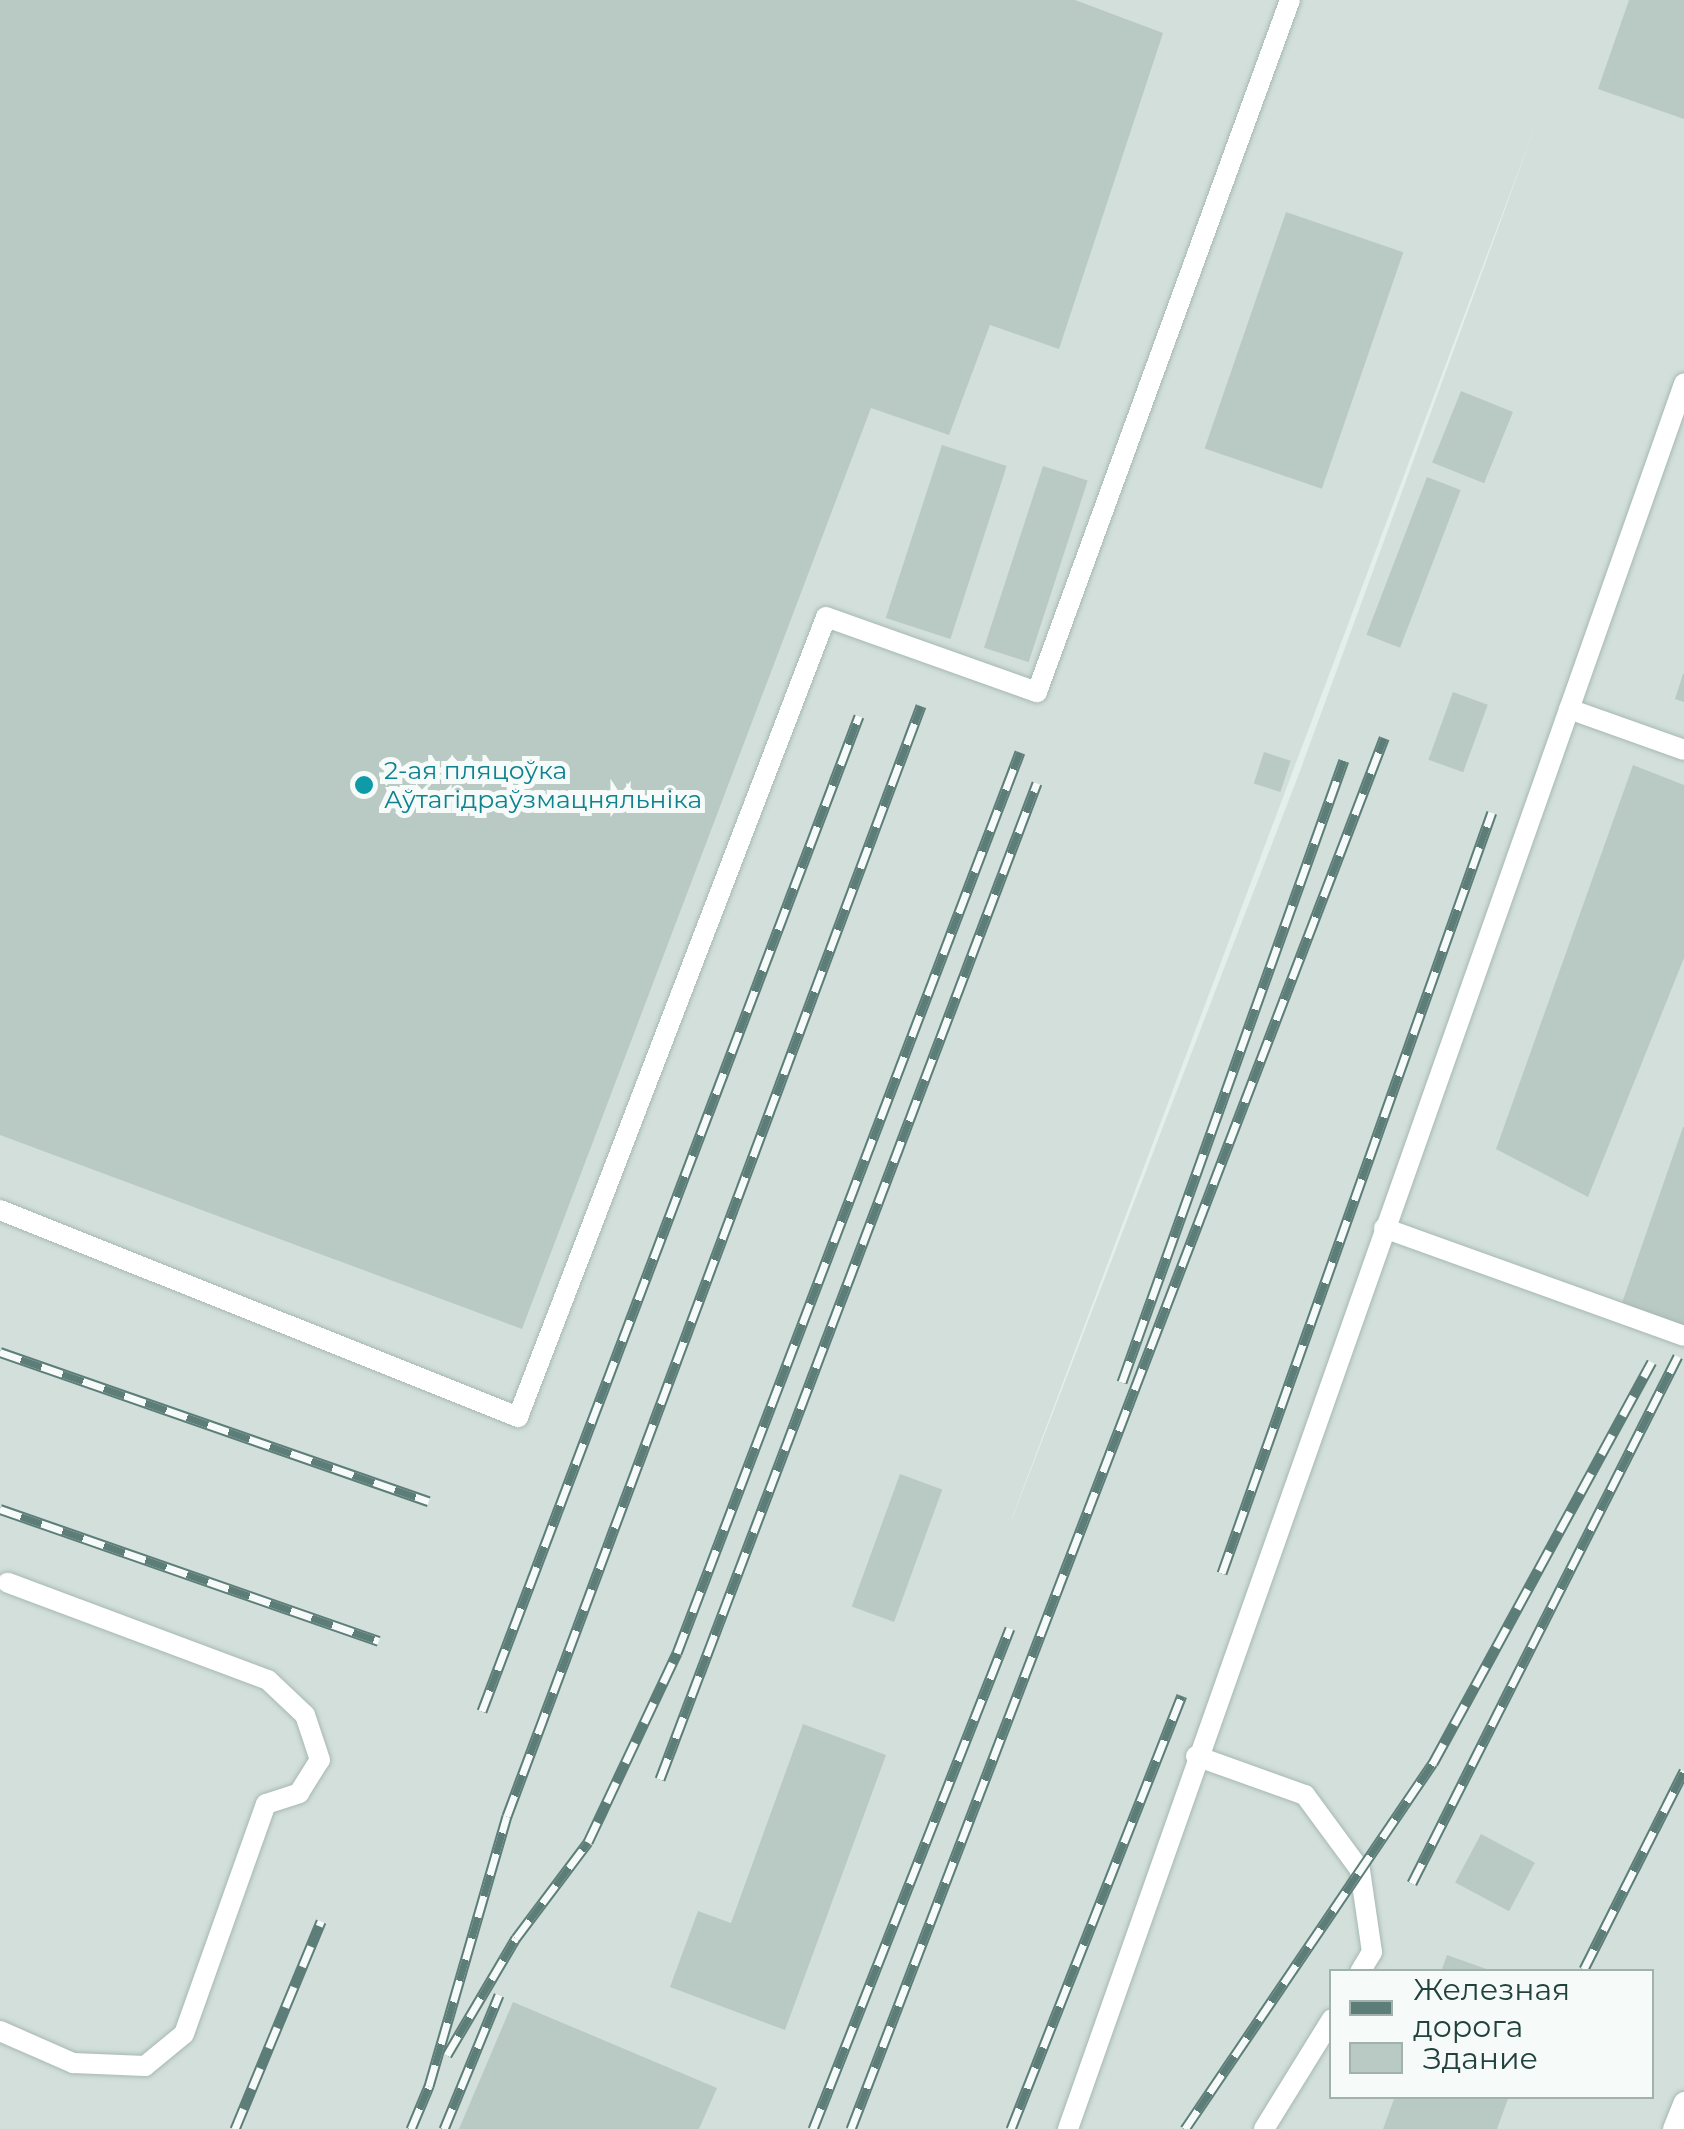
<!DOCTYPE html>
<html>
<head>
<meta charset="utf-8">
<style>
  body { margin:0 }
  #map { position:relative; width:1684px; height:2129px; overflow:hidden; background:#e4efeb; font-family:Montserrat,sans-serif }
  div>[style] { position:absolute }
  .built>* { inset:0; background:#d2dfdb }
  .building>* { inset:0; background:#b9cac5; transform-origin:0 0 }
  .roads { filter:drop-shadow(0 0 2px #a6b8b3) drop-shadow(0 0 2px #a6b8b3) }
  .lane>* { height:20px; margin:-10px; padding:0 10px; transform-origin:10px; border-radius:10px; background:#fff }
  .rail>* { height:11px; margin-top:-5.5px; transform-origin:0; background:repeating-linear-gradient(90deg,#f6fbf9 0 22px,#5d7e78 0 44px); box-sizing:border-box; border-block:2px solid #5d7e78 }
  .dots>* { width:28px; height:28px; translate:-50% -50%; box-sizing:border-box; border:5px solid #f6fbf9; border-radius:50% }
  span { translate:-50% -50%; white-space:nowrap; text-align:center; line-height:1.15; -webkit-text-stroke:10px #f6fbf9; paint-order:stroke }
  .culture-label { font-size:25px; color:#0d838f }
  .left { translate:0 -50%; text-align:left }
  .legend { position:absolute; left:1329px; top:1969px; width:325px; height:130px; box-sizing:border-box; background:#f6fbf9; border:2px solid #a1b1ae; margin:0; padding:12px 18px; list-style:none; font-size:30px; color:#22423d }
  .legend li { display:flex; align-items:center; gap:20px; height:50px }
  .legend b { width:50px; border:2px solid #a1b1ae }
</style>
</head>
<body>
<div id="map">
  <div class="built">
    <div style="clip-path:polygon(evenodd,0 0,1684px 0,1684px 2129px,0 2129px,0 0,1538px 119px,1300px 771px,1012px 1519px,1012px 1518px,1538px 119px,0 0,1332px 1972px,1652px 1972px,1652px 2096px,1332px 2096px,1332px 1972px)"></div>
  </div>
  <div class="building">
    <div style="clip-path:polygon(0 0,1075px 0,1163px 33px,1059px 349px,990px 325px,949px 435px,871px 408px,522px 1329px,0 1135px)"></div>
    <div style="clip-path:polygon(1629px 0,1684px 0,1684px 119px,1598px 89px)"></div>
    <div style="left:1286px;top:212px;width:124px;height:250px;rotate:19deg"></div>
    <div style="left:1461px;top:391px;width:56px;height:77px;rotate:22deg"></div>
    <div style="left:942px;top:445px;width:68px;height:182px;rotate:18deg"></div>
    <div style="left:1043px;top:466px;width:47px;height:191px;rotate:18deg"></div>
    <div style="left:1427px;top:477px;width:36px;height:169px;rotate:21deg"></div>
    <div style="clip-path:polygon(1683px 674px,1684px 674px,1684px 702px,1675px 699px)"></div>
    <div style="left:1453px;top:692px;width:37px;height:72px;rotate:20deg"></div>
    <div style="left:1264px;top:752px;width:28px;height:33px;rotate:18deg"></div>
    <div style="clip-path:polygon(1633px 765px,1684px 785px,1684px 958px,1588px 1197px,1496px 1149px)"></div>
    <div style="clip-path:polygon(1683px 1127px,1684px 1127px,1684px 1326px,1622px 1303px)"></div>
    <div style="left:900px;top:1474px;width:45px;height:141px;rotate:20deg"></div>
    <div style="clip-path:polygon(803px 1724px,886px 1755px,785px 2030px,670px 1987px,698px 1911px,731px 1923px)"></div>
    <div style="left:1481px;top:1834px;width:61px;height:55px;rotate:28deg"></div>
    <div style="clip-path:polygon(1447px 1955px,1492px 1971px,1492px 1972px,1441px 1972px)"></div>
    <div style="clip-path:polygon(513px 2002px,717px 2088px,699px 2129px,459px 2129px)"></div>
    <div style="clip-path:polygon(1395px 2096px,1509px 2096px,1497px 2129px,1383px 2129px)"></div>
  </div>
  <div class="roads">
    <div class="lane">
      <div style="left:1569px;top:709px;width:122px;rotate:19.6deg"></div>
      <div style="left:0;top:1210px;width:558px;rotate:21.78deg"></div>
      <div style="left:518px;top:1417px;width:857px;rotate:-68.94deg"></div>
      <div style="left:826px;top:617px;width:224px;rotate:19.6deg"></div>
      <div style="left:1037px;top:692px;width:737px;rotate:-69.92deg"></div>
      <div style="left:1384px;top:1228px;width:319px;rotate:19.8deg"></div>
      <div style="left:1196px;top:1756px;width:116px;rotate:19.7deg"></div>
      <div style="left:1305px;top:1795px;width:93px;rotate:53.7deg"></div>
      <div style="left:1360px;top:1870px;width:83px;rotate:81.7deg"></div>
      <div style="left:1372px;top:1952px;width:23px;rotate:121deg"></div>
      <div style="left:0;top:2031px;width:80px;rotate:23.7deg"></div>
      <div style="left:73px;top:2063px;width:72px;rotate:2.4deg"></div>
      <div style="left:145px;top:2066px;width:50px;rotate:-39.4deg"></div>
      <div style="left:184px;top:2034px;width:244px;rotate:-70.4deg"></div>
      <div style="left:266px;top:1804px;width:35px;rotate:-18deg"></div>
      <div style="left:299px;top:1793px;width:39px;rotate:-58deg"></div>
      <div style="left:320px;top:1760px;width:47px;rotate:-108.4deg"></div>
      <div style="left:305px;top:1715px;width:51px;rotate:-136.6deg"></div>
      <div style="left:268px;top:1680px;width:278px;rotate:-159.5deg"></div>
      <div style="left:1068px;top:2129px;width:1851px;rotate:-70.56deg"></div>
      <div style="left:1264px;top:2129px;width:129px;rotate:-58.3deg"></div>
      <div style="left:1673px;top:2129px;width:29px;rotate:-68deg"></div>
    </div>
  </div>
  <div class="rail">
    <div style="left:0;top:1352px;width:454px;rotate:19.2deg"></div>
    <div style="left:1122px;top:1382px;width:660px;rotate:-70.36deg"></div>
    <div style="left:0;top:1509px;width:401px;rotate:19.2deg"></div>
    <div style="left:1222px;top:1573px;width:807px;rotate:-70.47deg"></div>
    <div style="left:482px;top:1711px;width:1064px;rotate:-69.25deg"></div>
    <div style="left:660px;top:1779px;width:1065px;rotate:-69.27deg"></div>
    <div style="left:1412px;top:1883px;width:590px;rotate:-63.22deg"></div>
    <div style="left:1584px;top:1969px;width:222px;rotate:-63.2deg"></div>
    <div style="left:447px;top:2055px;width:136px;rotate:-59.5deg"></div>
    <div style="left:516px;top:1938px;width:120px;rotate:-53.1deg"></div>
    <div style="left:588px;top:1842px;width:209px;rotate:-64.8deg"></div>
    <div style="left:677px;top:1653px;width:964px;rotate:-69.16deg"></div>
    <div style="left:235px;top:2129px;width:225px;rotate:-67.5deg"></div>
    <div style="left:411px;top:2129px;width:47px;rotate:-67.3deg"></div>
    <div style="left:429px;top:2086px;width:281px;rotate:-73.9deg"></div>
    <div style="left:507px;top:1816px;width:1185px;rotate:-69.55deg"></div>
    <div style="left:444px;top:2129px;width:145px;rotate:-67.7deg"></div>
    <div style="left:813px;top:2129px;width:538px;rotate:-68.53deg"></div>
    <div style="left:851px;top:2129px;width:1490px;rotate:-69.03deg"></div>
    <div style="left:1011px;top:2129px;width:466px;rotate:-68.5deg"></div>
    <div style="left:1185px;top:2129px;width:442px;rotate:-55.9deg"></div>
    <div style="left:1433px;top:1763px;width:457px;rotate:-61.4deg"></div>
  </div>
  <div class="dots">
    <div style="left:364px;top:785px;background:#0f9aa8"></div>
  </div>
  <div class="culture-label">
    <span class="left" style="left:384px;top:785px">2-ая пляцоўка<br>Аўтагідраўзмацняльніка</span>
  </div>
  <ul class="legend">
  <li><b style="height:12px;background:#5d7e78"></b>Железная дорога</li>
  <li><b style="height:28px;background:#b9cac5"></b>Здание</li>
  </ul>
</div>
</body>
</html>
